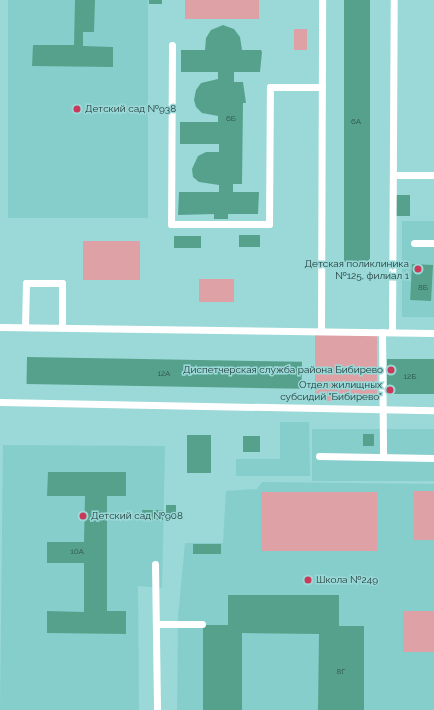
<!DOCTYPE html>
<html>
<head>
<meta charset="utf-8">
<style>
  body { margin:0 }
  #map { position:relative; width:434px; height:710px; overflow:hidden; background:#9ad9d7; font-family:Raleway,sans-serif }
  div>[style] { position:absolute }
  .built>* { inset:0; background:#86cecc; transform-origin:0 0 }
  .green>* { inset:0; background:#dda1a6; transform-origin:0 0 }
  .building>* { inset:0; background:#56a18c; transform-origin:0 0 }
  .service>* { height:7px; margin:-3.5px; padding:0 3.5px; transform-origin:3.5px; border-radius:3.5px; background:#fff }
  .dots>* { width:11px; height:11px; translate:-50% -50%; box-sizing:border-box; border:2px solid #9ad9d7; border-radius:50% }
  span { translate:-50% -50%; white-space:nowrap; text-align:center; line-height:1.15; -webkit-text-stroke:3px #9ad9d7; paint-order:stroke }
  .number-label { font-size:8px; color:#2f5550 }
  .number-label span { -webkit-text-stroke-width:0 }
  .poi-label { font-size:10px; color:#223c3c }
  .left { translate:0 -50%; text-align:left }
  .right { translate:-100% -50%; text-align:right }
</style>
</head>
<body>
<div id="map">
  <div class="built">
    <div style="left:8px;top:0;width:140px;height:218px"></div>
    <div style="left:402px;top:221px;width:32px;height:96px"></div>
    <div style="clip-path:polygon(280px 422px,309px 422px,310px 476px,236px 476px,236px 459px,280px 459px)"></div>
    <div style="left:312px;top:429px;width:122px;height:52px"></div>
    <div style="clip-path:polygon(3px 445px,165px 446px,162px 588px,138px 586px,139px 710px,0 710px)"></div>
    <div style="clip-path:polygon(262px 482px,434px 484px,434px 710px,177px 710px,178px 617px,185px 543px,223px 543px,226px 491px,257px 489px)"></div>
  </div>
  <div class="green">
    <div style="left:185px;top:0;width:74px;height:19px"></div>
    <div style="left:294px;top:29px;width:13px;height:21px"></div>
    <div style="left:83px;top:241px;width:57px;height:39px"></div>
    <div style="left:199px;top:279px;width:35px;height:23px"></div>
    <div style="left:315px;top:333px;width:62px;height:68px"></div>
    <div style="left:413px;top:491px;width:21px;height:49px"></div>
    <div style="left:261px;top:492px;width:116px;height:59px"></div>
    <div style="left:434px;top:611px;width:41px;height:31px;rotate:90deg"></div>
  </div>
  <div class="building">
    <div style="clip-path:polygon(75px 0,95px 0,94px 32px,83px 32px,83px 46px,113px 47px,113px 67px,32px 66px,33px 45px,74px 45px)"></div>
    <div style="left:149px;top:0;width:13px;height:4px"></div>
    <div style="left:344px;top:0;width:26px;height:262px"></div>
    <div style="clip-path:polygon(223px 25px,234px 29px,240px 37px,242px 50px,261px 50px,262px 52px,260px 72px,234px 72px,234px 82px,243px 82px,246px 103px,243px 103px,242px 184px,233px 184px,233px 192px,259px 192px,258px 214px,228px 214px,228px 219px,214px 219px,214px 214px,178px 215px,179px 192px,219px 192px,219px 185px,199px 182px,193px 177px,192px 169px,198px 156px,206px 152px,219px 152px,219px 144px,180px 144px,180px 122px,218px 122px,218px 116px,202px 113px,196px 107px,194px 100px,196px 90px,201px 83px,218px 79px,218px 72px,181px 72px,181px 50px,205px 50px,206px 38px,211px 30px)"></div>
    <div style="left:395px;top:195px;width:15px;height:21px"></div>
    <div style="left:239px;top:235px;width:21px;height:12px"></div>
    <div style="left:174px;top:236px;width:27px;height:12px"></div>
    <div style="left:412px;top:264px;width:21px;height:36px;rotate:3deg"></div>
    <div style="left:27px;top:357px;width:275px;height:27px;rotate:1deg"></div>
    <div style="left:387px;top:359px;width:47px;height:35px"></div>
    <div style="left:363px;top:434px;width:11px;height:12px"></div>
    <div style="left:187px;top:435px;width:24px;height:38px"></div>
    <div style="left:243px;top:436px;width:17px;height:16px"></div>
    <div style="clip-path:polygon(48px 472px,126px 472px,126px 496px,107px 496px,107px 611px,126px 611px,126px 634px,47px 633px,47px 611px,84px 612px,84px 563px,47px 563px,47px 542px,84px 542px,85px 496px,47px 496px)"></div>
    <div style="left:166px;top:505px;width:10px;height:14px"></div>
    <div style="left:142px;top:510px;width:21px;height:10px"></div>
    <div style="left:193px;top:544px;width:28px;height:10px"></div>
    <div style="clip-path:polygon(228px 595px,339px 595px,339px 626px,364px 626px,364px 710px,318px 710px,319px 634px,242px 633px,242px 710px,203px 710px,203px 625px,228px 625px)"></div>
  </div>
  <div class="service">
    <div style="left:172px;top:45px;width:179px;rotate:90.3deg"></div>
    <div style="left:171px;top:224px;width:98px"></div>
    <div style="left:269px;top:224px;width:137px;rotate:-89.6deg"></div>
    <div style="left:270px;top:87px;width:52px"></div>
    <div style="left:393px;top:175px;width:41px"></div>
    <div style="left:414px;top:243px;width:20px"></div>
    <div style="left:0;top:327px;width:434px;rotate:0.8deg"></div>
    <div style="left:25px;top:327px;width:44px;rotate:-88.7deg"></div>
    <div style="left:26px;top:283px;width:36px"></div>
    <div style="left:62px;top:283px;width:44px;rotate:90deg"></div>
    <div style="left:321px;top:331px;width:331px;rotate:-89.8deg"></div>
    <div style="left:382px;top:332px;width:125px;rotate:89.5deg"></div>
    <div style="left:392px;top:332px;width:332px;rotate:-89.7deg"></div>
    <div style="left:0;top:402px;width:434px;rotate:1.1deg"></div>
    <div style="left:319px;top:456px;width:115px;rotate:1deg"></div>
    <div style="left:155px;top:564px;width:146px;rotate:89.2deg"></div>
    <div style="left:156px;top:624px;width:46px"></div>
  </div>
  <div class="dots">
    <div style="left:77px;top:109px;background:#ca3a58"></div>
    <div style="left:418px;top:269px;background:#ca3a58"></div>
    <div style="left:391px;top:370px;background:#ca3a58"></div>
    <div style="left:390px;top:390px;background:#ca3a58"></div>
    <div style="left:83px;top:516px;background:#ca3a58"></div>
    <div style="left:308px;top:580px;background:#ca3a58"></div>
  </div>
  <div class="number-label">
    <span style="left:231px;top:119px">6Б</span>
    <span style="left:356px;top:122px">6А</span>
    <span style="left:423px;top:288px">8Б</span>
    <span style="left:164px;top:374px">12А</span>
    <span style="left:410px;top:377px">12Б</span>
    <span style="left:77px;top:552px">10А</span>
    <span style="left:341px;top:672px">8Г</span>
  </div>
  <div class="poi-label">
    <span class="left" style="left:85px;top:109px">Детский сад №938</span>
    <span class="right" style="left:409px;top:269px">Детская поликлиника<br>№125, филиал 1</span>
    <span class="right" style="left:383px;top:370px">Диспетчерская служба района Бибирево</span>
    <span class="right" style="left:382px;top:390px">Отдел жилищных<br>субсидий "Бибирево"</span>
    <span class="left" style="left:91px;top:516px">Детский сад №908</span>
    <span class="left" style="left:316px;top:580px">Школа №249</span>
  </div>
</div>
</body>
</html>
